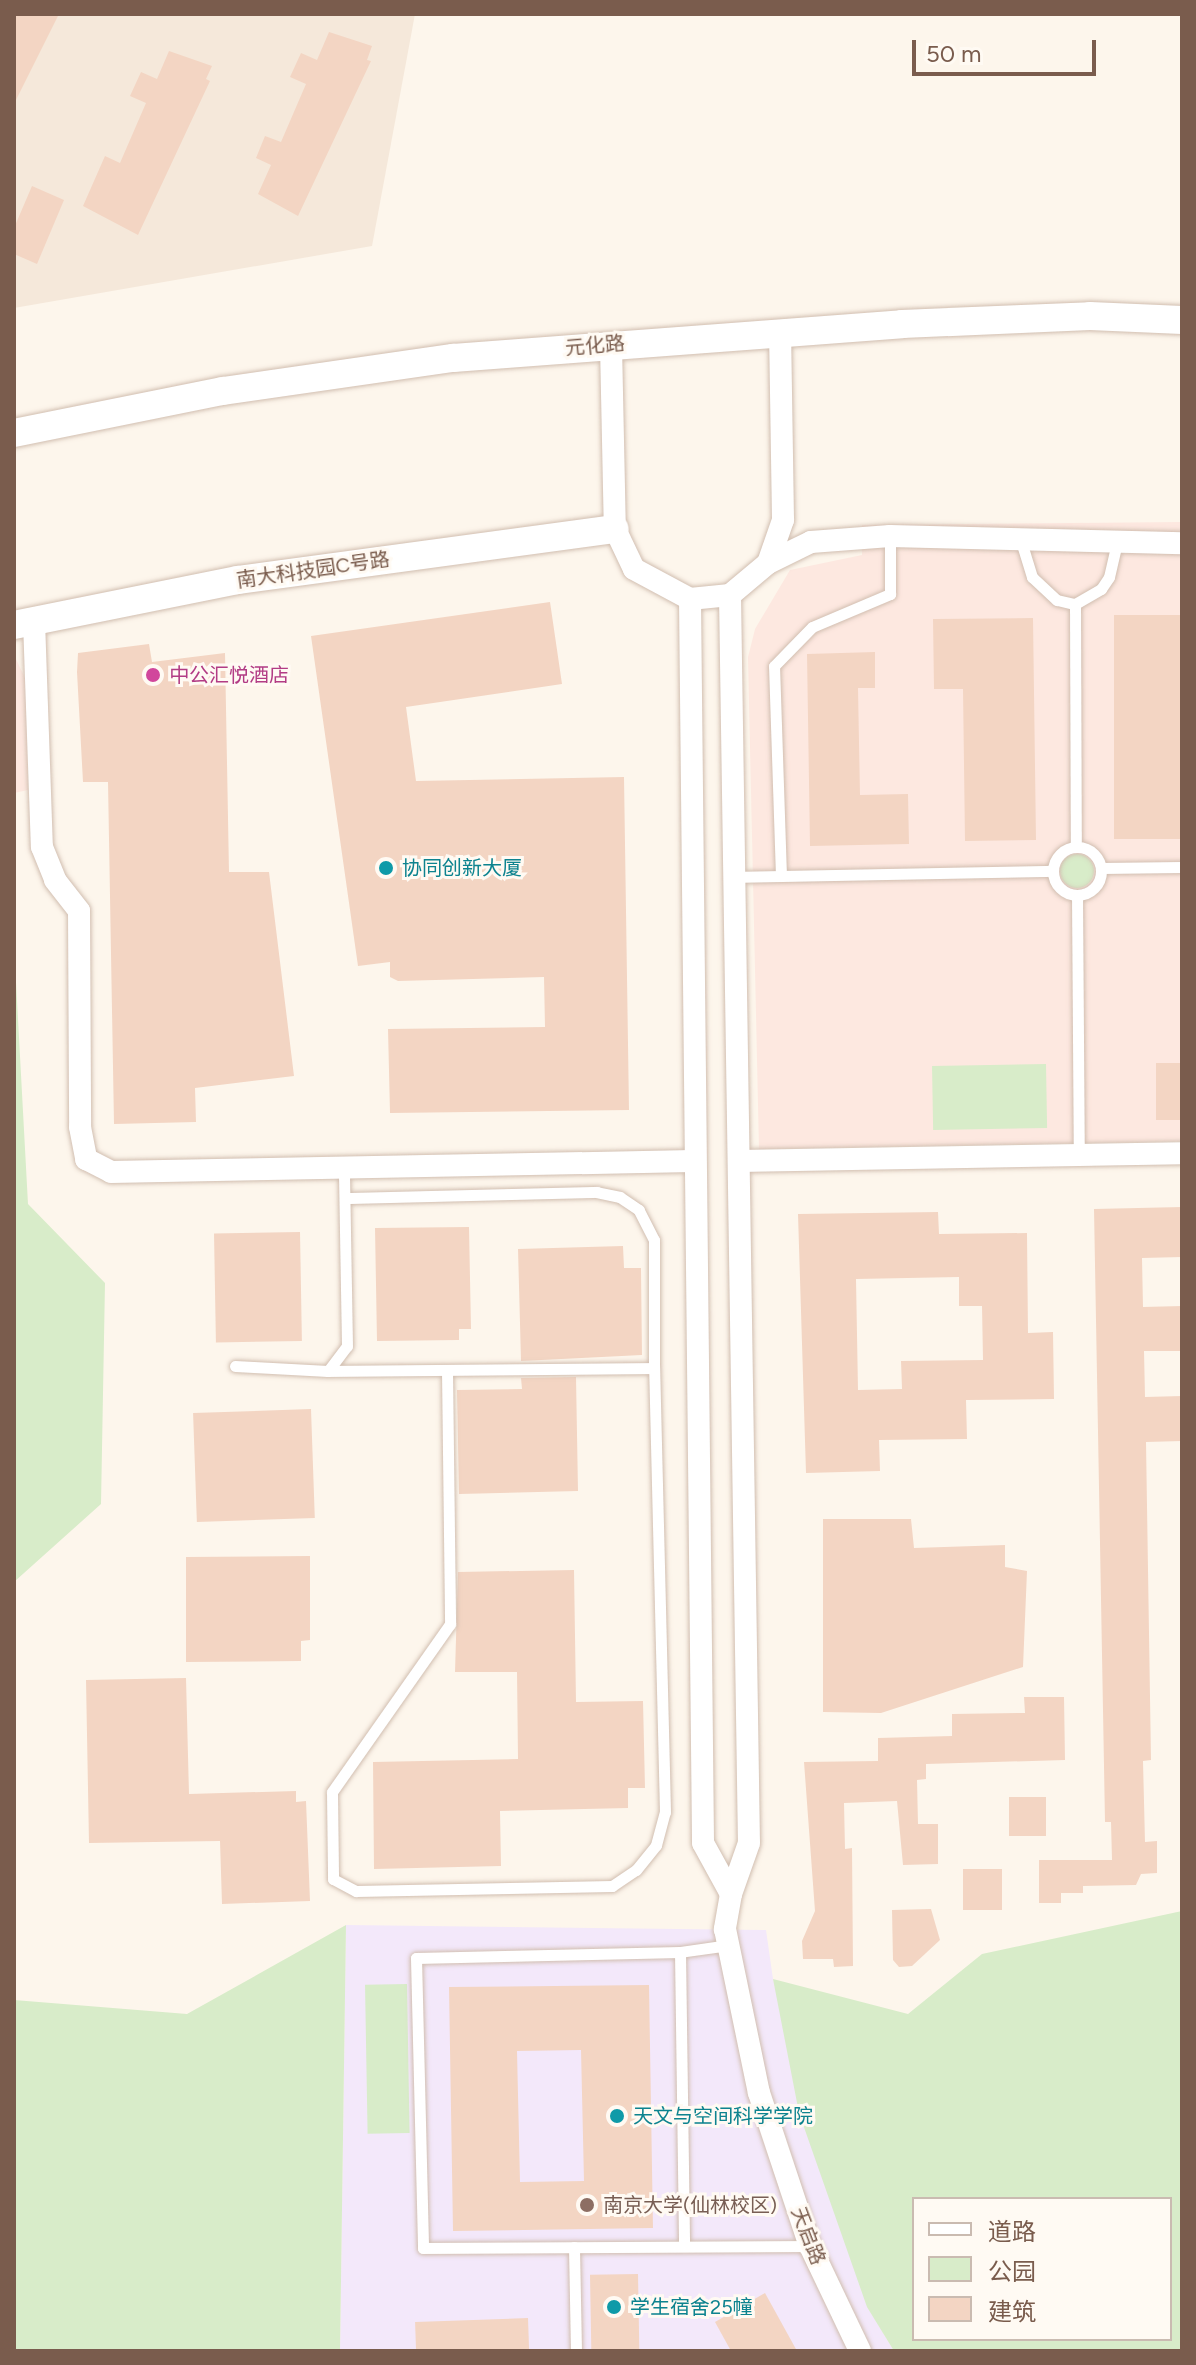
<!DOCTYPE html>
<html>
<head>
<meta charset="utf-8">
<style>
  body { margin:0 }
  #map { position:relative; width:1196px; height:2365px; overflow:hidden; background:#fdf6ec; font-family:Figtree,"Noto Sans SC",sans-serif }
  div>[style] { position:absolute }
  .residential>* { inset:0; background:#f5e8da }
  .commercial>* { inset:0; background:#fde8e0 }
  .education>* { inset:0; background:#f3e8fa }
  .green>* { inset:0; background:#d8ecc9; transform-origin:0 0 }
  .round { border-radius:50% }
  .building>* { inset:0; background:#f3d5c3; transform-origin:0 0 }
  .roads { filter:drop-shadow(0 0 2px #d1beb0) drop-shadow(0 0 2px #d1beb0) }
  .service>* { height:11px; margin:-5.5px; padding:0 5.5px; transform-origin:5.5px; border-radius:5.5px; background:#fff }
  .service>.ring { margin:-5.5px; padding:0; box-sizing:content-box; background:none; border:11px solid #fff; border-radius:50% }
  .minor>* { height:22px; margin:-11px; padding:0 11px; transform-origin:11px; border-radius:11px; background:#fff }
  .tertiary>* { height:28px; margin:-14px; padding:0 14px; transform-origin:14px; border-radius:14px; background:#fff }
  .dots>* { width:22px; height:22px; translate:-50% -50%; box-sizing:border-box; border:4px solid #fffaf3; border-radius:50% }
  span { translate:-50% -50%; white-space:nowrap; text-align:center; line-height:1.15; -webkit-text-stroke:6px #fffaf3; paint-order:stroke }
  .street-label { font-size:20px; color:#7a5c4d }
  .hotel-label { font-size:20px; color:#b23c85 }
  .left { translate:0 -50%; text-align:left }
  .culture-label { font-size:20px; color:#0d838f }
  .education-label { font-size:20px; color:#785e54 }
  .frame { position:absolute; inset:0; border:16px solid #7a5c4d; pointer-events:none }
  .legend { position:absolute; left:912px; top:2197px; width:260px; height:144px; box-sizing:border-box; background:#fffaf3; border:2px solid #cabbb1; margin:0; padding:10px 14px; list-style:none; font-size:24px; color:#7a5c4d }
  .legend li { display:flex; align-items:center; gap:16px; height:40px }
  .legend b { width:40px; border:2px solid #cabbb1 }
  .scale { position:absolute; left:912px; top:40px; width:184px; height:36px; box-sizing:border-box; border:4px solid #7a5c4d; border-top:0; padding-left:10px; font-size:24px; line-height:28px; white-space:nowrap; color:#7a5c4d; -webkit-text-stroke:6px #fffaf3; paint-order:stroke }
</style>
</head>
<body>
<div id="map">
  <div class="residential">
    <div style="clip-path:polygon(14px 14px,415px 14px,372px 246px,14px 308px)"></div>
  </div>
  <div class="commercial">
    <div style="clip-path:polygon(1182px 522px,1182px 1141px,759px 1149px,748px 657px,755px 629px,790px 570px,862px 555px,862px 525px)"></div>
    <div style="clip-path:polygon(14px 655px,26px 680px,28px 790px,14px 793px)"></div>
  </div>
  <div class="education">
    <div style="clip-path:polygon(346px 1925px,766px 1930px,773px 1979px,867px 2306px,894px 2351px,340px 2351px)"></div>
  </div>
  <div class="green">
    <div class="round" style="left:1060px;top:854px;width:34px;height:34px"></div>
    <div style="clip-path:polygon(14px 945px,28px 1204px,105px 1283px,101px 1504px,14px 1582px)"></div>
    <div style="left:1046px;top:1064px;width:64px;height:114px;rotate:89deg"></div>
    <div style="clip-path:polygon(evenodd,1182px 1911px,1182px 2351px,894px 2351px,867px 2307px,799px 2113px,773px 1979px,908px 2014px,982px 1954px,1182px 1911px,1170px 2199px,1170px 2339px,914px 2339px,914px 2199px,1170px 2199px)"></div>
    <div style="clip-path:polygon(346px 1925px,340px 2351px,14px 2351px,14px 2000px,187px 2014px)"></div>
    <div style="left:407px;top:1984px;width:149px;height:42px;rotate:89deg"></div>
  </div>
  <div class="building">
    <div style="clip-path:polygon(14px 14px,59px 14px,14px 104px)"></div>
    <div style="clip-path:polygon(329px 32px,372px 46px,367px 60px,371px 61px,298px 216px,258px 194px,271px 165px,256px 158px,265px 136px,281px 142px,306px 84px,290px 77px,301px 53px,317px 60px)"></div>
    <div style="clip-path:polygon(169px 51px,212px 66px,206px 79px,210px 81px,138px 235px,83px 206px,105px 156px,120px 163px,146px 103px,130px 96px,141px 72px,157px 79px)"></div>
    <div style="clip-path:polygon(32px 186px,64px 200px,37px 264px,14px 254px,14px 228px)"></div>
    <div style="clip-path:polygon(550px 602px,562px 684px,406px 707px,416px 781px,624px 777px,629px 1110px,390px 1113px,388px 1029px,545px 1027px,544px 977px,398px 981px,390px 977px,390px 962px,358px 966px,311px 636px)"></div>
    <div style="left:1182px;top:615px;width:224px;height:68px;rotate:90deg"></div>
    <div style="clip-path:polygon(1033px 618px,1036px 840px,965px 841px,963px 689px,934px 689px,933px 619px)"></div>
    <div style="clip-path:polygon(149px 644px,152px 662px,225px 653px,229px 872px,269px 872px,294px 1076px,195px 1088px,196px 1122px,114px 1124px,108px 782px,83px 782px,77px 672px,78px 653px)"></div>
    <div style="clip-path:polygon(875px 652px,875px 688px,858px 688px,860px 795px,908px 794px,909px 844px,810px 846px,807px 654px)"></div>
    <div style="left:1156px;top:1063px;width:26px;height:57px"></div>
    <div style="clip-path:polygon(1182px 1207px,1182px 1257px,1142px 1258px,1143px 1307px,1182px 1306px,1182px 1351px,1144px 1351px,1145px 1397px,1182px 1396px,1182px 1441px,1146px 1442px,1151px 1760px,1143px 1761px,1145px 1842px,1157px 1841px,1157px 1873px,1141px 1874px,1136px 1885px,1083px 1886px,1083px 1893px,1061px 1893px,1061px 1903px,1039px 1903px,1039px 1860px,1112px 1860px,1111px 1822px,1105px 1822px,1094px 1209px)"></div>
    <div style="clip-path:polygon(evenodd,938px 1212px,939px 1234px,1027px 1233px,1028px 1333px,1053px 1332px,1054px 1399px,966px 1400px,967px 1439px,879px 1440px,880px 1471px,806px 1473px,798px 1214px,938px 1212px,959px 1277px,959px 1306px,982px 1306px,983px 1360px,901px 1361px,902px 1389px,858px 1390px,856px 1279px,959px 1277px)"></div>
    <div style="clip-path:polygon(469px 1227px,471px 1329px,459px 1329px,459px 1340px,377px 1341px,375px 1228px)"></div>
    <div style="left:300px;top:1232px;width:109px;height:86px;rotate:89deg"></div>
    <div style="clip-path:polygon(623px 1246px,624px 1268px,641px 1268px,642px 1355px,521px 1361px,518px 1249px)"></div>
    <div style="clip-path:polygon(576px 1377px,578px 1491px,459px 1494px,457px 1390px,522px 1389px,521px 1378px)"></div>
    <div style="left:311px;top:1409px;width:109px;height:118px;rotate:88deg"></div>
    <div style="clip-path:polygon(823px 1519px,911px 1519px,914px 1548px,1005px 1545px,1005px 1567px,1027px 1571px,1023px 1667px,881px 1713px,823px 1712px)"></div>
    <div style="clip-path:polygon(310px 1556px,310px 1640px,301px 1641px,301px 1661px,186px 1662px,186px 1557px)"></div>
    <div style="clip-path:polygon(574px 1570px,576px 1702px,643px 1701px,645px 1788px,628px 1788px,628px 1808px,500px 1811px,501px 1866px,374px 1869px,373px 1762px,518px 1759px,517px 1672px,455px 1672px,458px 1572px)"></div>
    <div style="clip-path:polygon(186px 1678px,189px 1794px,296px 1791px,296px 1802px,306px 1801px,310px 1901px,222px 1904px,220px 1841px,89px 1843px,86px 1680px)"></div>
    <div style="clip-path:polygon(1024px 1697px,1064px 1697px,1065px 1760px,926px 1764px,926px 1779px,917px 1780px,918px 1824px,938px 1824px,938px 1864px,903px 1865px,897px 1801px,844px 1803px,845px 1849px,852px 1848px,853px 1966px,834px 1967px,833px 1959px,803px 1959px,802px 1941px,815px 1911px,804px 1762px,878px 1761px,878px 1738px,952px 1736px,952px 1714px,1025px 1713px)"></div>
    <div style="left:1046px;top:1797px;width:39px;height:37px;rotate:90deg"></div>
    <div style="left:963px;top:1869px;width:39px;height:41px"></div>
    <div style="clip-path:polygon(931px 1909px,940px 1940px,912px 1966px,899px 1967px,893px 1960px,892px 1910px)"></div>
    <div style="clip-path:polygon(evenodd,649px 1985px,653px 2228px,453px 2231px,449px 1987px,649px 1985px,581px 2050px,584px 2181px,520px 2182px,517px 2051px,581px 2050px)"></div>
    <div style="left:638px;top:2274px;width:77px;height:48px;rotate:89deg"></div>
    <div style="clip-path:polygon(765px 2293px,797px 2351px,731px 2351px,715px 2322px)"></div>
    <div style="left:528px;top:2318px;width:33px;height:113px;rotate:88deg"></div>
  </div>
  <div class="roads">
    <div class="service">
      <div style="left:1020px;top:538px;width:41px;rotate:72.9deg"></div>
      <div style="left:1032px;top:577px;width:34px;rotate:43deg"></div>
      <div style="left:1057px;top:600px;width:18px;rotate:13deg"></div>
      <div style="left:1075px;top:604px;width:30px;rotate:-30deg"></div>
      <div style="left:1101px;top:589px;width:14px;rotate:-56deg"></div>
      <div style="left:1109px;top:577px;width:40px;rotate:-77deg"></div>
      <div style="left:1075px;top:604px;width:242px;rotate:89.8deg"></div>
      <div class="ring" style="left:1053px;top:847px;width:37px;height:37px"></div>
      <div style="left:1101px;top:868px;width:81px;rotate:-0.7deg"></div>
      <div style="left:781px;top:876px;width:210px;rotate:-91.9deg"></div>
      <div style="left:774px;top:666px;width:54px;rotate:-45.7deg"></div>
      <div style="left:812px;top:627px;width:85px;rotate:-22.9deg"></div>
      <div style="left:890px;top:594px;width:58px;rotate:-90deg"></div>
      <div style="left:735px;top:877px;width:317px;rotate:-1.1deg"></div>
      <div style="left:1077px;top:895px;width:258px;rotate:89.6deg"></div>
      <div style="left:235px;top:1366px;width:93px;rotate:3.1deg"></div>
      <div style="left:328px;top:1371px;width:31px;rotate:-53deg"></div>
      <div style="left:347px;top:1346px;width:178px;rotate:-91deg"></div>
      <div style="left:447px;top:1370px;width:254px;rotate:89.3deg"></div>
      <div style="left:450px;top:1624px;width:205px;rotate:125.1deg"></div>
      <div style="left:332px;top:1792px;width:87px;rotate:89.3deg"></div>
      <div style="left:333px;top:1879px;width:26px;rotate:28deg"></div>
      <div style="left:356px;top:1891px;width:256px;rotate:-1.1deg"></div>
      <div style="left:612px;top:1886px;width:29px;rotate:-34deg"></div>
      <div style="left:636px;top:1870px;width:32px;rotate:-51deg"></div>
      <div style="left:656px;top:1845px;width:34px;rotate:-75deg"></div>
      <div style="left:665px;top:1812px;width:444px;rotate:-91.4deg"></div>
      <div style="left:328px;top:1371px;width:326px;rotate:-0.5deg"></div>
      <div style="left:654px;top:1368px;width:128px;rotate:-90deg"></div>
      <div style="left:654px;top:1240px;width:34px;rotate:-117deg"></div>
      <div style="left:639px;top:1210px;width:23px;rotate:-146deg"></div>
      <div style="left:620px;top:1197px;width:24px;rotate:-168deg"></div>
      <div style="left:597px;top:1192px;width:252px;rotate:178.6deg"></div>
      <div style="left:729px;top:1945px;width:49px;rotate:171.9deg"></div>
      <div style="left:680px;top:1952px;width:264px;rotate:178.7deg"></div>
      <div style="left:416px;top:1958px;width:290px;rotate:88.6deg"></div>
      <div style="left:423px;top:2248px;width:387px;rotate:-0.3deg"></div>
      <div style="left:680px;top:1952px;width:294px;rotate:89.2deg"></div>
      <div style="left:574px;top:2247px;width:104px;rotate:88.9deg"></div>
    </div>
    <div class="minor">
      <div style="left:611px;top:345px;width:184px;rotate:88.8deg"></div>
      <div style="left:615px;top:529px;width:44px;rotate:64.6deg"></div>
      <div style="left:634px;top:569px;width:64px;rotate:28.2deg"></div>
      <div style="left:690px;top:599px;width:40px;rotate:-5.7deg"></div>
      <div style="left:730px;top:595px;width:50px;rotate:-40.1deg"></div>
      <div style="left:768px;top:563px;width:46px;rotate:-70.8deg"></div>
      <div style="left:783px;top:520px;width:189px;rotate:-90.9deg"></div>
      <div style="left:768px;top:563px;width:48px;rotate:-26deg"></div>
      <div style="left:811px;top:542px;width:79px;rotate:-4.3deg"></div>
      <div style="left:890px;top:536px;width:292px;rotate:1.4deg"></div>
      <div style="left:730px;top:595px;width:1248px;rotate:89.13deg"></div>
      <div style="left:749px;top:1843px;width:54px;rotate:109.4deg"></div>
      <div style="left:731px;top:1894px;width:36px;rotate:100deg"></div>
      <div style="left:725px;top:1929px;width:167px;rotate:78.3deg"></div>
      <div style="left:759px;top:2093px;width:161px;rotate:71.6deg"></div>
      <div style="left:810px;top:2246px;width:116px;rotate:64.5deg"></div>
      <div style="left:690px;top:599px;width:1244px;rotate:89.4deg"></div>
      <div style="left:703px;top:1843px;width:58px;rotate:61.2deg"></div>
      <div style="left:34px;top:621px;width:226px;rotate:88deg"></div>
      <div style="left:42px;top:847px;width:35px;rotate:68deg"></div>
      <div style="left:55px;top:880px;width:39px;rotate:52deg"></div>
      <div style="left:79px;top:911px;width:216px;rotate:89.7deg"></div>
      <div style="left:80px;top:1127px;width:33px;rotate:79deg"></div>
      <div style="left:86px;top:1159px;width:28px;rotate:27deg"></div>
      <div style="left:111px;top:1172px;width:582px;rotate:-1.08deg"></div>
      <div style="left:739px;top:1161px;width:443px;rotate:-1deg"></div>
    </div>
    <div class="tertiary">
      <div style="left:14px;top:433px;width:213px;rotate:-11.4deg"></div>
      <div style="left:223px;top:391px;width:232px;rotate:-8.2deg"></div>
      <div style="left:453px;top:358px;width:450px;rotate:-4.3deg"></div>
      <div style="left:902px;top:324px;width:188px;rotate:-2.4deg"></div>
      <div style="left:1090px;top:316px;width:92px;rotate:2.5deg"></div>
      <div style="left:14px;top:625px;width:228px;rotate:-11.4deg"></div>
      <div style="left:238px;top:580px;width:380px;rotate:-7.7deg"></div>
    </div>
  </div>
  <div class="dots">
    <div style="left:153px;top:675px;background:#d1479c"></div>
    <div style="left:386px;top:868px;background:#0f9aa8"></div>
    <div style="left:617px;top:2116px;background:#0f9aa8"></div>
    <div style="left:587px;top:2205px;background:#8d6e63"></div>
    <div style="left:614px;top:2307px;background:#0f9aa8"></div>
  </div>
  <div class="street-label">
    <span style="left:595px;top:346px;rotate:-5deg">元化路</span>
    <span style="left:313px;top:570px;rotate:-8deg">南大科技园C号路</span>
    <span style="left:808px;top:2236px;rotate:69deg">天启路</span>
  </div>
  <div class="hotel-label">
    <span class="left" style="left:169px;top:675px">中公汇悦酒店</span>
  </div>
  <div class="culture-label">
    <span class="left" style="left:402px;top:868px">协同创新大厦</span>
    <span class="left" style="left:633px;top:2116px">天文与空间科学学院</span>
    <span class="left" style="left:630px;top:2307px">学生宿舍25幢</span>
  </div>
  <div class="education-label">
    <span class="left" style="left:603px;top:2205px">南京大学(仙林校区)</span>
  </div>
  <div class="frame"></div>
  <ul class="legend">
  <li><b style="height:10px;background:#fff"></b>道路</li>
  <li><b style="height:22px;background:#d8ecc9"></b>公园</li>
  <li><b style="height:22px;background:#f3d5c3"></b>建筑</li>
  </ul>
  <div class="scale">50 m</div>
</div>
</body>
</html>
